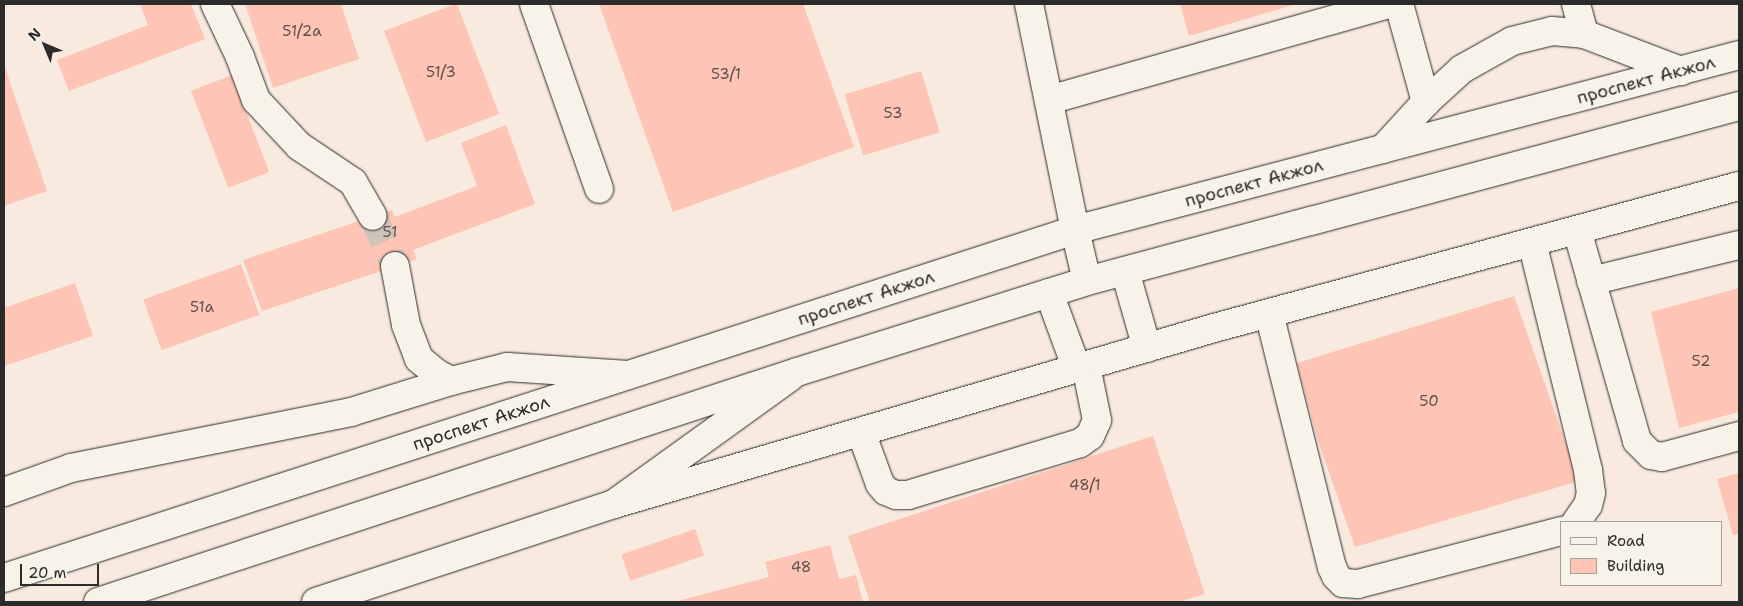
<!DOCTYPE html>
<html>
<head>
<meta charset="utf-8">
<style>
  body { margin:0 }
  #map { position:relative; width:1743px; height:606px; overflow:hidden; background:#f8eade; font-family:"Shantell Sans",sans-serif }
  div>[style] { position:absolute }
  .building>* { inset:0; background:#fec4b5; transform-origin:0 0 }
  .minor-tunnel>* { height:28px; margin-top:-14px; transform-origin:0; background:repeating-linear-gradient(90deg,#cfc4ba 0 28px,transparent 0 42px) }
  .roads { filter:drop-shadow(0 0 1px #2b2b2b) drop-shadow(0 0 1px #2b2b2b) }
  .minor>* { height:28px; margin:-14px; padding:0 14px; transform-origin:14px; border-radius:14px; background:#f7f3e8 }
  .major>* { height:28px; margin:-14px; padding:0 14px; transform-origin:14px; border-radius:14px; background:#f7f3e8 }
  span { translate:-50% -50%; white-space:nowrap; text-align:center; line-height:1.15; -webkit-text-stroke:4px #f7f3e8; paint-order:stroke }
  .number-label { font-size:15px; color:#60514e }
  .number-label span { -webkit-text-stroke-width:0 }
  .street-label { font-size:18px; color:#2b2b2b }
  .frame { position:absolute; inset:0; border:5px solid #2b2b2b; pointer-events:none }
  .legend { position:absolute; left:1560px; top:521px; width:162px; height:65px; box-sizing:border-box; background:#f7f3e8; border:1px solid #a5a39c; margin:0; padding:6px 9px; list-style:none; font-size:15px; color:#2b2b2b }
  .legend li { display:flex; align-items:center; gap:10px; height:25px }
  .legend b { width:25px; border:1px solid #a5a39c }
  .north { position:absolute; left:20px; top:20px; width:50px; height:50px; -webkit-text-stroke:4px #f7f3e8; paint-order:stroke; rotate:315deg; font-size:14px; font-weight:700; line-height:20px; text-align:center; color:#2b2b2b }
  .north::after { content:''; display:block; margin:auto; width:18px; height:22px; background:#2b2b2b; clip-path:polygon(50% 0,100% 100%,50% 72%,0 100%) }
  .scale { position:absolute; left:20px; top:564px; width:79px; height:22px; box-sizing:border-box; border:2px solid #2b2b2b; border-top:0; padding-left:6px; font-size:15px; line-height:18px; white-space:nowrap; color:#2b2b2b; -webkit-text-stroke:4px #f7f3e8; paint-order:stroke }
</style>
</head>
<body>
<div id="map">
  <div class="building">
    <div style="clip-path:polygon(140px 4px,191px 4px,205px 39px,69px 91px,57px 60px,148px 25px)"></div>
    <div style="clip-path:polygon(245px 4px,341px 4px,359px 59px,273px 88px)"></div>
    <div style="clip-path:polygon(455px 4px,457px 4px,499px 114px,426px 142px,384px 31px)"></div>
    <div style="clip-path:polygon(599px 4px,803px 4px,854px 147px,673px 212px)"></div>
    <div style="clip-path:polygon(1180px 4px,1296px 4px,1189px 36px)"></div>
    <div style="clip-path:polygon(4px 65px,47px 191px,4px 206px)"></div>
    <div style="left:921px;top:71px;width:64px;height:80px;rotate:73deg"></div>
    <div style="left:232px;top:75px;width:104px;height:44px;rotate:69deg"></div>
    <div style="clip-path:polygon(506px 125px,535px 204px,413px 250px,417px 259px,262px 311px,243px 260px,392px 210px,395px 217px,477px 186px,461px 143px)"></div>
    <div style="left:241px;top:264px;width:54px;height:104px;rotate:70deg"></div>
    <div style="clip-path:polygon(75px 283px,93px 336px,4px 366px,4px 308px)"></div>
    <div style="clip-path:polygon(1739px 288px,1739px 412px,1679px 428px,1651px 312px)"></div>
    <div style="clip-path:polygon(1514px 296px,1579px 481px,1355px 547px,1318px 441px,1297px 363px)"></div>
    <div style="clip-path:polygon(1153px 436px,1205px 594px,1178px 602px,870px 602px,848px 536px)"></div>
    <div style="clip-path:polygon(1739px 473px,1739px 534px,1733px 535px,1717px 479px)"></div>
    <div style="left:695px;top:529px;width:28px;height:78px;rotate:71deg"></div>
    <div style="clip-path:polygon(830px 545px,839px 579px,856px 575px,863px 602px,674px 602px,769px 577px,765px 562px)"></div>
  </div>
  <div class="minor-tunnel">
    <div style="left:373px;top:216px;width:55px;rotate:66.3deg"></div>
  </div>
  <div class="roads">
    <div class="minor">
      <div style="left:215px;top:4px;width:59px;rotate:64.7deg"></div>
      <div style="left:240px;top:57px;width:46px;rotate:69.6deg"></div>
      <div style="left:256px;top:100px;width:63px;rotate:46.9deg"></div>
      <div style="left:299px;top:146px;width:65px;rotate:33.7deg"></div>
      <div style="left:353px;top:182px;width:39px;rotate:60deg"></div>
      <div style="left:534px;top:4px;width:196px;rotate:70.6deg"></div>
      <div style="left:1029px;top:4px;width:231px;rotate:78.5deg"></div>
      <div style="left:1075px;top:230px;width:52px;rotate:76.8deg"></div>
      <div style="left:1399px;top:4px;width:102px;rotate:74.6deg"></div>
      <div style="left:1576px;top:4px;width:31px;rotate:75deg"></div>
      <div style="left:1049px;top:100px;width:352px;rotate:-15.8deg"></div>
      <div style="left:1383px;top:149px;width:64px;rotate:-47.5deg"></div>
      <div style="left:1426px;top:102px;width:49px;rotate:-42.5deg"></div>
      <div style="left:1462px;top:69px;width:57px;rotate:-29.2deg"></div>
      <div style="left:1512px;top:41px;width:41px;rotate:-14deg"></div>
      <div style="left:1552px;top:31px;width:32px;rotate:5deg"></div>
      <div style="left:1584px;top:34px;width:104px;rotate:20.9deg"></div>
      <div style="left:1577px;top:230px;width:219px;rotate:74.1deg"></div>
      <div style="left:1637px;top:441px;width:20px;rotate:45deg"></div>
      <div style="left:1651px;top:455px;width:11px;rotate:10deg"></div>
      <div style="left:1662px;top:457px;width:80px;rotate:-15.3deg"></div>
      <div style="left:1532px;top:242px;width:235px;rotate:76.2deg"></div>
      <div style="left:1588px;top:470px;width:23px;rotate:83deg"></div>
      <div style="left:1591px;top:493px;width:12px;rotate:104deg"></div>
      <div style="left:1588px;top:505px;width:21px;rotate:125deg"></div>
      <div style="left:395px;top:266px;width:60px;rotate:79.4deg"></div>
      <div style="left:406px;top:325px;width:36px;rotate:69deg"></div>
      <div style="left:419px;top:359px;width:22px;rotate:39deg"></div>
      <div style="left:436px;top:373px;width:17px;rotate:28deg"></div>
      <div style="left:1591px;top:281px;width:152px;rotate:-13.7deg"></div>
      <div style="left:1269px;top:313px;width:262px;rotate:76.1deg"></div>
      <div style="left:1332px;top:567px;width:10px;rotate:66deg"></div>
      <div style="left:1336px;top:576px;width:10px;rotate:45deg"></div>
      <div style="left:1343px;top:583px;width:15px;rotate:4deg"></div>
      <div style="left:1358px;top:584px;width:211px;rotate:-14.6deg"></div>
      <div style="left:861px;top:432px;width:55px;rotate:69.9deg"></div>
      <div style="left:880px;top:484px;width:9px;rotate:49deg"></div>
      <div style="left:886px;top:491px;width:11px;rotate:22deg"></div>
      <div style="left:896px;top:495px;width:12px"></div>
      <div style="left:908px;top:495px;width:180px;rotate:-16.8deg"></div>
      <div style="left:1080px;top:443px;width:12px;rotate:-35deg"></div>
      <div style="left:1090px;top:436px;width:17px;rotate:-66deg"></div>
      <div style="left:1097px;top:420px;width:55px;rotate:-101.5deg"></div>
      <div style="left:4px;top:492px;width:71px;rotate:-19.7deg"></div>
      <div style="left:71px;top:468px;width:286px;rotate:-11.3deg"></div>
      <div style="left:351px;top:412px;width:105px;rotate:-17.2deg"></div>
      <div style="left:451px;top:381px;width:58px;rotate:-14deg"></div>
      <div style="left:507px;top:367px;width:121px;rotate:3.8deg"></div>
      <div style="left:614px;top:504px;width:625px;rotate:-16.35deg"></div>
      <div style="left:1214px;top:328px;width:544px;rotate:-15.14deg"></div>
      <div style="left:316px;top:602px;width:314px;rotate:-18.2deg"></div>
      <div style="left:614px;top:504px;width:217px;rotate:-35.8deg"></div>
    </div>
    <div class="major">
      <div style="left:1125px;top:271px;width:80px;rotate:74.1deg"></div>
      <div style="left:1049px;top:293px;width:81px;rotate:69.8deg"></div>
      <div style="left:4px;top:578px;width:1126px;rotate:-18deg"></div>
      <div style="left:1075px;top:230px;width:687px;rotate:-14.76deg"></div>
      <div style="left:98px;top:602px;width:736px;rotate:-18.21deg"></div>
      <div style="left:797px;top:372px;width:304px;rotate:-17.4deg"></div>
      <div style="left:1087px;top:281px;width:675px;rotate:-15.02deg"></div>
    </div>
  </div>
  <div class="number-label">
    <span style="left:302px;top:32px">51/2а</span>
    <span style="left:441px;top:73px">51/3</span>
    <span style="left:726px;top:75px">53/1</span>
    <span style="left:893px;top:114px">53</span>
    <span style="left:390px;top:233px">51</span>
    <span style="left:202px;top:308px">51а</span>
    <span style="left:1701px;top:362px">52</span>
    <span style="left:1429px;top:402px">50</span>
    <span style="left:1085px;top:486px">48/1</span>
    <span style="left:801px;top:568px">48</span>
  </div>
  <div class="street-label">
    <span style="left:1646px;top:80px;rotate:-15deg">проспект Акжол</span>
    <span style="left:1254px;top:183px;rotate:-15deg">проспект Акжол</span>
    <span style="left:866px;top:298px;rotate:-18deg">проспект Акжол</span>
    <span style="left:481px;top:423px;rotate:-18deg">проспект Акжол</span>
  </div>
  <div class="frame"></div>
  <ul class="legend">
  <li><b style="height:6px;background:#f7f3e8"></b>Road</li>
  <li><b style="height:14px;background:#fec4b5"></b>Building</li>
  </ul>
  <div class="north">N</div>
  <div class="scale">20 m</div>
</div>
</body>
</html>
